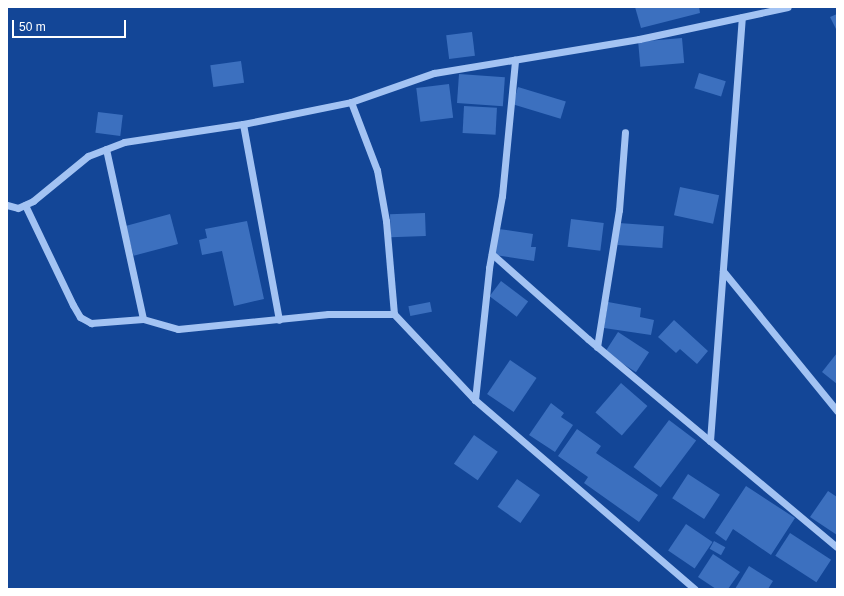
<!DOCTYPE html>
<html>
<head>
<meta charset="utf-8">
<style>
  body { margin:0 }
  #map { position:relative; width:844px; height:596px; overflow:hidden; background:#134697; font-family:Helvetica,sans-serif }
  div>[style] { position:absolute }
  .building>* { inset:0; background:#3c70bf; transform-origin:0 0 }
  .minor>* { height:7px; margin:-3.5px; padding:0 3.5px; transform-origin:3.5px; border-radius:3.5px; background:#a3c3f3 }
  span { translate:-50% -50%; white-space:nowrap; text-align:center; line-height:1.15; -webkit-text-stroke:3.5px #134697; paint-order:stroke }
  .frame { position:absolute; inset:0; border:8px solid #fff; pointer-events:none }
  .scale { position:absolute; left:12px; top:20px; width:114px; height:18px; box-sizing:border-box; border:2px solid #fff; border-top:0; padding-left:5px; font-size:12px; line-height:14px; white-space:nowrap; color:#fff; -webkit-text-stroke:3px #134697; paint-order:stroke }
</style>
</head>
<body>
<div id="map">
  <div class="building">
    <div style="clip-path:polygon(635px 7px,699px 7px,700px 13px,641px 28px)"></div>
    <div style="clip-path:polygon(837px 14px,837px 31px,830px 17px)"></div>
    <div style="left:472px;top:32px;width:24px;height:26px;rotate:83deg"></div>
    <div style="left:682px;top:38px;width:25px;height:44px;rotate:85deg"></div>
    <div style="left:241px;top:61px;width:22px;height:31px;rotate:82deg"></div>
    <div style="left:699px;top:73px;width:28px;height:16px;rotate:17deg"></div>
    <div style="left:459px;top:74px;width:46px;height:29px;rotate:4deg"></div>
    <div style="left:449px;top:84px;width:34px;height:33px;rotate:83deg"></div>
    <div style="left:518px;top:87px;width:50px;height:18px;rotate:17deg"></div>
    <div style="left:464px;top:106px;width:33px;height:27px;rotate:3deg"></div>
    <div style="left:98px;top:112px;width:25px;height:21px;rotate:7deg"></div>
    <div style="left:680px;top:187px;width:40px;height:29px;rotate:12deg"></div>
    <div style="left:425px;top:213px;width:23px;height:35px;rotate:88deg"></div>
    <div style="left:170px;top:214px;width:31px;height:46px;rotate:75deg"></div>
    <div style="left:571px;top:219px;width:33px;height:28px;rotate:7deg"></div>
    <div style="clip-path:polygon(247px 221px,264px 299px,234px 306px,222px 251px,202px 255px,199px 240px,207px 238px,205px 229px)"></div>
    <div style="left:619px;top:223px;width:45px;height:22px;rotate:4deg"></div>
    <div style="clip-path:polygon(499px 229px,533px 234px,531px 247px,536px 247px,534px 261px,495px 255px)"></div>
    <div style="left:501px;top:281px;width:34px;height:19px;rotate:37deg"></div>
    <div style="left:430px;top:302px;width:10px;height:22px;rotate:79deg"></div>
    <div style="clip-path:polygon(608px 302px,641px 308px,640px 317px,654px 320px,651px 335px,604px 328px)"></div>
    <div style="clip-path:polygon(674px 320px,708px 351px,697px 364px,680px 349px,676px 353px,658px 337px)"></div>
    <div style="left:618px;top:332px;width:37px;height:24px;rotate:33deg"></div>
    <div style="clip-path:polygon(837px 353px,837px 384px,822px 372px)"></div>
    <div style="left:510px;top:360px;width:32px;height:41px;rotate:34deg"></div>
    <div style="left:621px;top:383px;width:35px;height:39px;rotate:41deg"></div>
    <div style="clip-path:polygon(551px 403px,564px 413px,561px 417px,573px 425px,555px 452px,529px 435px)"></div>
    <div style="left:669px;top:420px;width:34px;height:59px;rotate:37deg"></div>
    <div style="clip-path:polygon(577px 429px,601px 446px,596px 453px,658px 495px,639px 522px,584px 483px,588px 477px,558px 456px)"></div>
    <div style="left:474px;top:435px;width:29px;height:35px;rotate:35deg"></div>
    <div style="left:688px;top:474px;width:38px;height:29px;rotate:33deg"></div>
    <div style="left:517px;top:479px;width:28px;height:34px;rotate:35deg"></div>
    <div style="clip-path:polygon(746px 486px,795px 518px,771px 555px,733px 529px,726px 541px,715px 533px)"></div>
    <div style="clip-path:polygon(828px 491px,837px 497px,837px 535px,810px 517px)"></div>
    <div style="left:686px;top:524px;width:32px;height:32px;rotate:34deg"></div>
    <div style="left:790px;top:533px;width:49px;height:27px;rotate:33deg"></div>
    <div style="left:714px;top:541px;width:13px;height:9px;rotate:29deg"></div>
    <div style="clip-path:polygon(713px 554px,740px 572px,728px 589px,716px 589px,698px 577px)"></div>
    <div style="clip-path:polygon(749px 566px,773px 581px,768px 589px,735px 589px)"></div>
  </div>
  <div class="minor">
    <div style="left:351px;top:102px;width:73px;rotate:69.1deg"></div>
    <div style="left:377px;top:170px;width:52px;rotate:80deg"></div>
    <div style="left:386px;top:221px;width:93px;rotate:85.1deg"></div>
    <div style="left:394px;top:314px;width:118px;rotate:46.7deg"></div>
    <div style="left:475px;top:400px;width:290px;rotate:40.7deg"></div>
    <div style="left:243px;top:124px;width:199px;rotate:79.6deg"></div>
    <div style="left:106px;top:149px;width:174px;rotate:77.7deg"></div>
    <div style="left:7px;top:205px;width:11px;rotate:15deg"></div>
    <div style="left:18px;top:208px;width:17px;rotate:-25deg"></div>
    <div style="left:33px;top:201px;width:71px;rotate:-39.3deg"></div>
    <div style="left:88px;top:156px;width:39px;rotate:-21deg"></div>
    <div style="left:124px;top:142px;width:120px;rotate:-8.6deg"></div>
    <div style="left:243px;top:124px;width:110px;rotate:-11.5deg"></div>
    <div style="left:351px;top:102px;width:88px;rotate:-19.3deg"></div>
    <div style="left:434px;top:73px;width:208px;rotate:-9.4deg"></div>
    <div style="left:639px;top:39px;width:152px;rotate:-12.1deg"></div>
    <div style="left:25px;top:205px;width:111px;rotate:64.4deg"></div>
    <div style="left:73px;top:305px;width:14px;rotate:60deg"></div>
    <div style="left:80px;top:317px;width:13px;rotate:29deg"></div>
    <div style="left:91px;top:323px;width:52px;rotate:-4.4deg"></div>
    <div style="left:143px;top:319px;width:36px;rotate:16deg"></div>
    <div style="left:178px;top:329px;width:151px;rotate:-5.7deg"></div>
    <div style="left:328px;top:314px;width:66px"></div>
    <div style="left:492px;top:254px;width:128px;rotate:41.5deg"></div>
    <div style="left:588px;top:339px;width:324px;rotate:39.9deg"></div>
    <div style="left:723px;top:271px;width:181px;rotate:50.8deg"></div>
    <div style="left:597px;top:347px;width:139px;rotate:-80.9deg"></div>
    <div style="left:619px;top:210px;width:78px;rotate:-85.6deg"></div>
    <div style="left:475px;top:400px;width:133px;rotate:-83.9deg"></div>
    <div style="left:489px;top:268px;width:73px;rotate:-79.8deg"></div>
    <div style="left:502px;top:196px;width:137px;rotate:-84.5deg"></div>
    <div style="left:710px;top:441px;width:425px;rotate:-85.7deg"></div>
  </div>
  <div class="frame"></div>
  <div class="scale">50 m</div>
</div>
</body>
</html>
